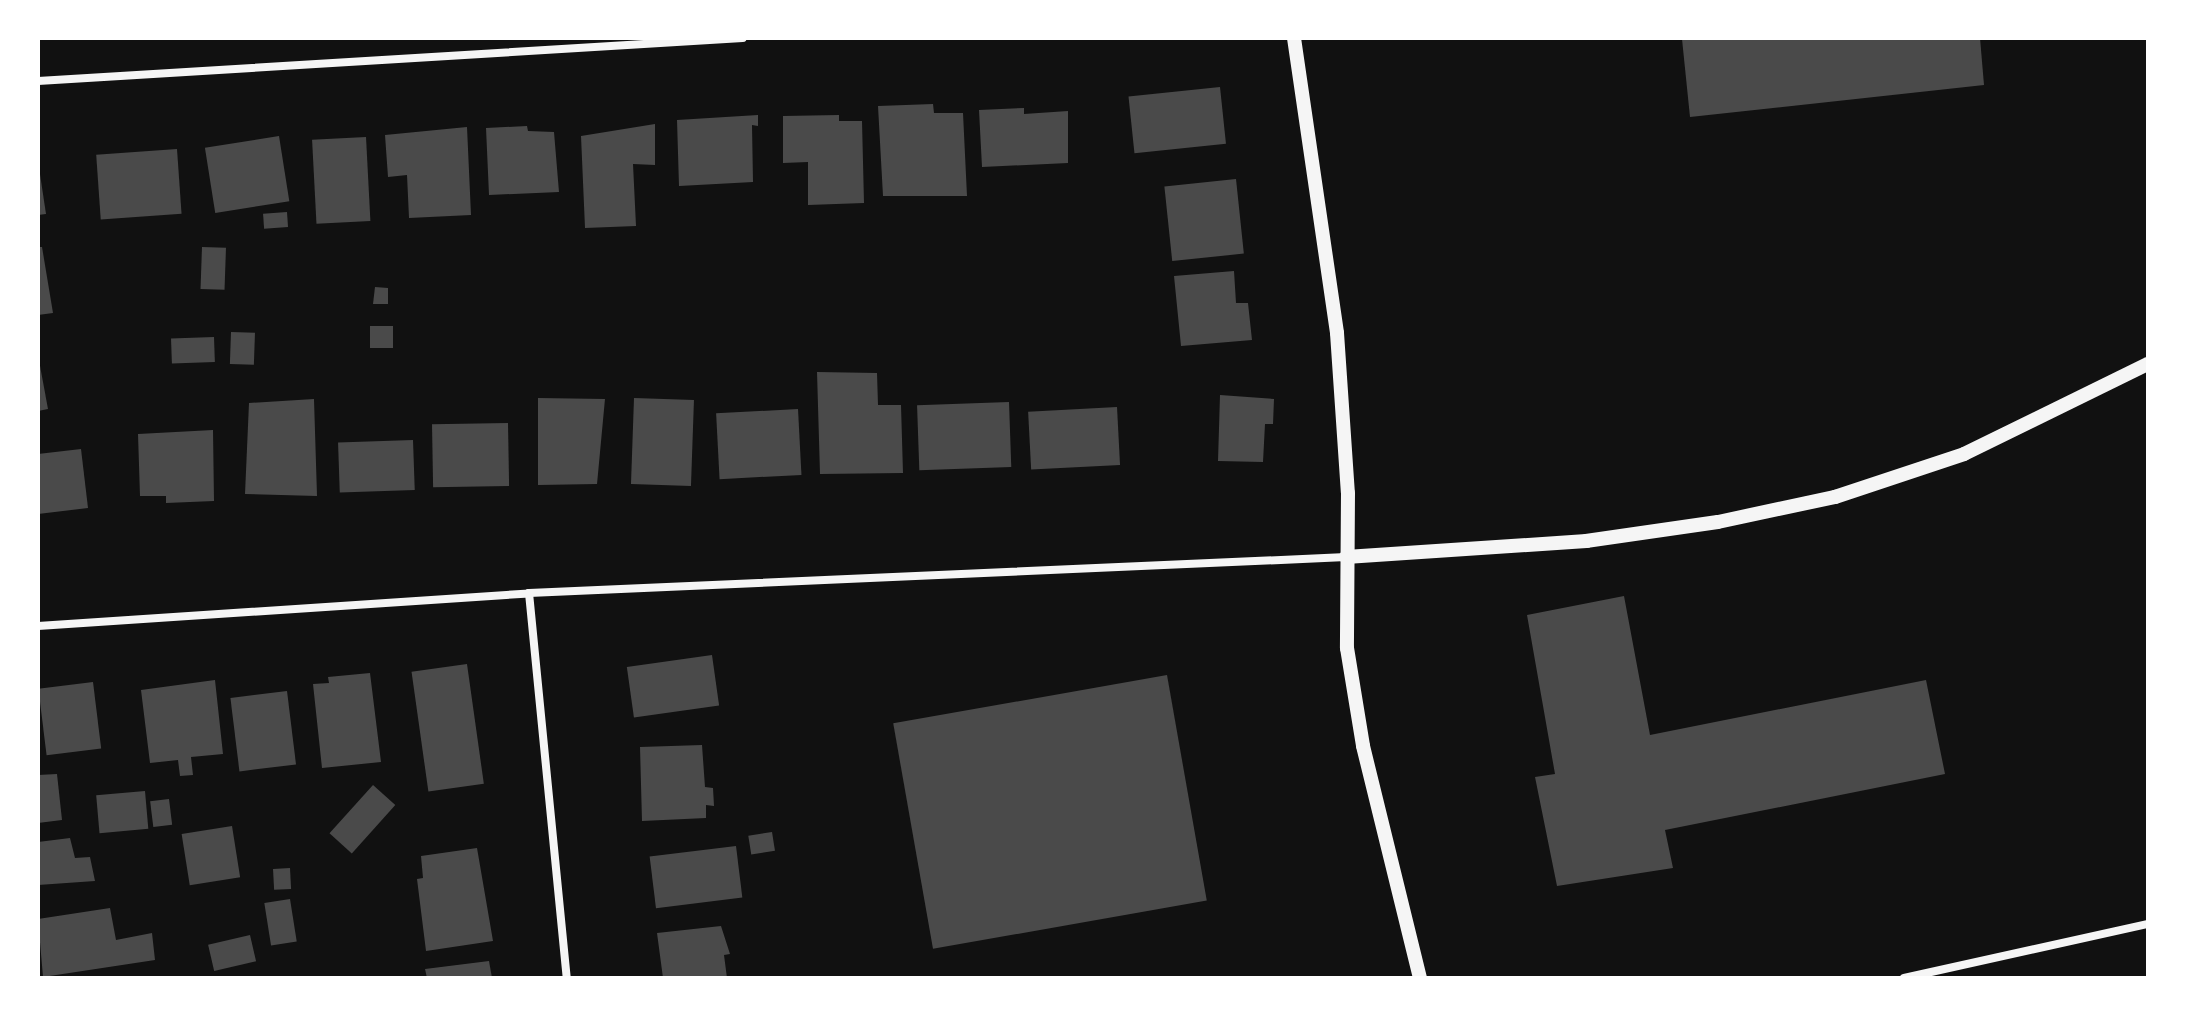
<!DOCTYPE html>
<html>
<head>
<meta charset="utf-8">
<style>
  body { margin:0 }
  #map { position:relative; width:2186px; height:1016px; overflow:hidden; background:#111; font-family:Roboto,sans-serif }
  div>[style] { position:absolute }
  .building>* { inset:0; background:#4a4a4a; transform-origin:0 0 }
  .minor>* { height:8px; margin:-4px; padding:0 4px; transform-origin:4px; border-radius:4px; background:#f5f5f5 }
  .tertiary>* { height:14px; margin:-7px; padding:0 7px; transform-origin:7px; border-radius:7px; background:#f5f5f5 }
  span { translate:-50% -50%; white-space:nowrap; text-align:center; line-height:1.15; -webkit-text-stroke:8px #fff; paint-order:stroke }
  .frame { position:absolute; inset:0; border:40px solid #fff; pointer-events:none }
</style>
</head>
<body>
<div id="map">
  <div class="building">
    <div style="clip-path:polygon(1980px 38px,1984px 85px,1690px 117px,1682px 39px)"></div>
    <div style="left:1220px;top:87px;width:57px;height:92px;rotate:84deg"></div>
    <div style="clip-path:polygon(933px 104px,934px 113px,963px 113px,967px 196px,883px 196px,878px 106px)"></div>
    <div style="clip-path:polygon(1024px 108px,1024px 114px,1068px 111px,1068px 163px,982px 167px,979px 110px)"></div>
    <div style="clip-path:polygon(758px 115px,758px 126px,752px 125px,753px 182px,679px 186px,677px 120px)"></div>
    <div style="clip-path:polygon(839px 115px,839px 121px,862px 121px,864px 203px,808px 205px,808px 162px,783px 163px,783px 116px)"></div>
    <div style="clip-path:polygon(655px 124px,655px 165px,633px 164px,636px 226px,585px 228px,581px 136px)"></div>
    <div style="clip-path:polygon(527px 126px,528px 131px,554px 132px,559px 192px,489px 195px,486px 128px)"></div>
    <div style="clip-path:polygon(467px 127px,471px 215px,409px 218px,407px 175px,388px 177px,385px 135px)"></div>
    <div style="left:279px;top:136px;width:66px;height:75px;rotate:81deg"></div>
    <div style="left:366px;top:137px;width:84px;height:54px;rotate:87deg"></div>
    <div style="left:177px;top:149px;width:65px;height:81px;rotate:86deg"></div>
    <div style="clip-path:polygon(38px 161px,46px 214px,38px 215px)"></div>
    <div style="left:1236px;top:179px;width:75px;height:72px;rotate:84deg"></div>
    <div style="left:287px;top:212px;width:15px;height:24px;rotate:86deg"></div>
    <div style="clip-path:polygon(38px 247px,42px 247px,53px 313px,38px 315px)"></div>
    <div style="left:202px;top:247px;width:24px;height:42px;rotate:2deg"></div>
    <div style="clip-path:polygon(1234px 271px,1236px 303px,1248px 303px,1252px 340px,1181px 346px,1174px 276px)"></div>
    <div style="clip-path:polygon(375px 287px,388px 288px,388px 304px,373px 304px)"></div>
    <div style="left:370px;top:326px;width:23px;height:22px"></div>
    <div style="left:231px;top:332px;width:24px;height:32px;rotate:2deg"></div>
    <div style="left:214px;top:337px;width:25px;height:43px;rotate:88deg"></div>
    <div style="clip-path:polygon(38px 355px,48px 409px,38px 411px)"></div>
    <div style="clip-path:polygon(817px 372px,877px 373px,878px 405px,901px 405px,903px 473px,820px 474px)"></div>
    <div style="clip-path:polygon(1220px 395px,1274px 399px,1273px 424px,1265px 424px,1263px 462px,1218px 461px)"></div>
    <div style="clip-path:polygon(538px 398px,605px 399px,597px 484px,538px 485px)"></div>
    <div style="left:634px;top:398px;width:60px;height:86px;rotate:2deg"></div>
    <div style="clip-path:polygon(314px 399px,317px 496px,245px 494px,249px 403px)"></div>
    <div style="left:1009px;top:402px;width:65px;height:92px;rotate:88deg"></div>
    <div style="left:1117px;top:407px;width:58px;height:89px;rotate:87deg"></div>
    <div style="left:798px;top:409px;width:66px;height:82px;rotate:87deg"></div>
    <div style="left:508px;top:423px;width:63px;height:76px;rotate:89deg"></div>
    <div style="clip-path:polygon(213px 430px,214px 501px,166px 503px,166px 496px,140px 496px,138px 434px)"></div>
    <div style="left:413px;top:440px;width:50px;height:75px;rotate:88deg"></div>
    <div style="clip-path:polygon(81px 449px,88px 508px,38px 514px,38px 454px)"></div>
    <div style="clip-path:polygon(1624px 596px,1650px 735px,1926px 680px,1945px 774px,1665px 830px,1673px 868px,1557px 886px,1535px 777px,1555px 774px,1527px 615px)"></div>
    <div style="left:712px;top:655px;width:51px;height:86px;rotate:82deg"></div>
    <div style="left:467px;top:664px;width:121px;height:56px;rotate:82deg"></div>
    <div style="clip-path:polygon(370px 673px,381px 762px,322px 768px,313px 684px,329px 683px,328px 677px)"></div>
    <div style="left:1167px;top:675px;width:229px;height:278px;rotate:80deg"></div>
    <div style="clip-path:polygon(215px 680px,223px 754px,191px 757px,193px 775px,180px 776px,178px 760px,150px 763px,141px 690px)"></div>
    <div style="left:93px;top:682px;width:67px;height:55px;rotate:83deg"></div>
    <div style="left:287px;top:691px;width:74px;height:57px;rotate:83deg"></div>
    <div style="clip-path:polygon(702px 745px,705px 787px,713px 788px,714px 806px,706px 805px,706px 818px,642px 821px,640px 747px)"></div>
    <div style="clip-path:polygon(57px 774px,62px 820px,38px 823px,38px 775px)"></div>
    <div style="left:373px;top:785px;width:30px;height:65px;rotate:42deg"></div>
    <div style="left:145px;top:791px;width:38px;height:49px;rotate:85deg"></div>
    <div style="left:169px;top:799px;width:26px;height:19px;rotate:83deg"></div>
    <div style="left:232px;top:826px;width:52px;height:51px;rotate:81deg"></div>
    <div style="left:772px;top:832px;width:19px;height:24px;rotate:81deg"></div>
    <div style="clip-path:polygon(70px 838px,75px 858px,90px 857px,95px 881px,38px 885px,38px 842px)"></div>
    <div style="left:736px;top:846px;width:52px;height:87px;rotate:83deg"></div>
    <div style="clip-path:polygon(477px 848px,493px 941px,426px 951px,417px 879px,423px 878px,421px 856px)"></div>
    <div style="left:290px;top:868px;width:21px;height:17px;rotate:87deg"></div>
    <div style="left:290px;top:899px;width:43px;height:26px;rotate:81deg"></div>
    <div style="clip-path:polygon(110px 908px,116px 940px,152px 933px,155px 960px,43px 977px,38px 919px)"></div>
    <div style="clip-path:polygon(721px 926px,730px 954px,724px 955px,727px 978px,663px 978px,657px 933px)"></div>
    <div style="left:250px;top:935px;width:27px;height:43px;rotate:77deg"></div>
    <div style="clip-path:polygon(489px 961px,492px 978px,427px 978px,425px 969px)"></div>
  </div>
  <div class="minor">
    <div style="left:38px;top:81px;width:706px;rotate:-3.49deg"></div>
    <div style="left:529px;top:593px;width:387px;rotate:84.4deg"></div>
    <div style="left:38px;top:626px;width:492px;rotate:-3.8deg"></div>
    <div style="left:529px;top:593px;width:818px;rotate:-2.52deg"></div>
    <div style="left:1904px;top:978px;width:250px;rotate:-12.5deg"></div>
  </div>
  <div class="tertiary">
    <div style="left:1294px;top:38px;width:298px;rotate:81.7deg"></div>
    <div style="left:1337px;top:333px;width:160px;rotate:86.1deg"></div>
    <div style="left:1348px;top:493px;width:155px;rotate:90.4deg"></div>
    <div style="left:1347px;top:648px;width:99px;rotate:80.7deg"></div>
    <div style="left:1363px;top:746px;width:239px;rotate:76.2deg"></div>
    <div style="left:1346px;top:557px;width:241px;rotate:-3.8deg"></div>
    <div style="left:1586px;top:541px;width:133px;rotate:-8.2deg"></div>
    <div style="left:1718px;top:522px;width:120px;rotate:-12.1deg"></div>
    <div style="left:1835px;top:497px;width:136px;rotate:-18.4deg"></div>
    <div style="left:1964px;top:454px;width:205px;rotate:-26.1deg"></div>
  </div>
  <div class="frame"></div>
</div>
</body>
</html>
